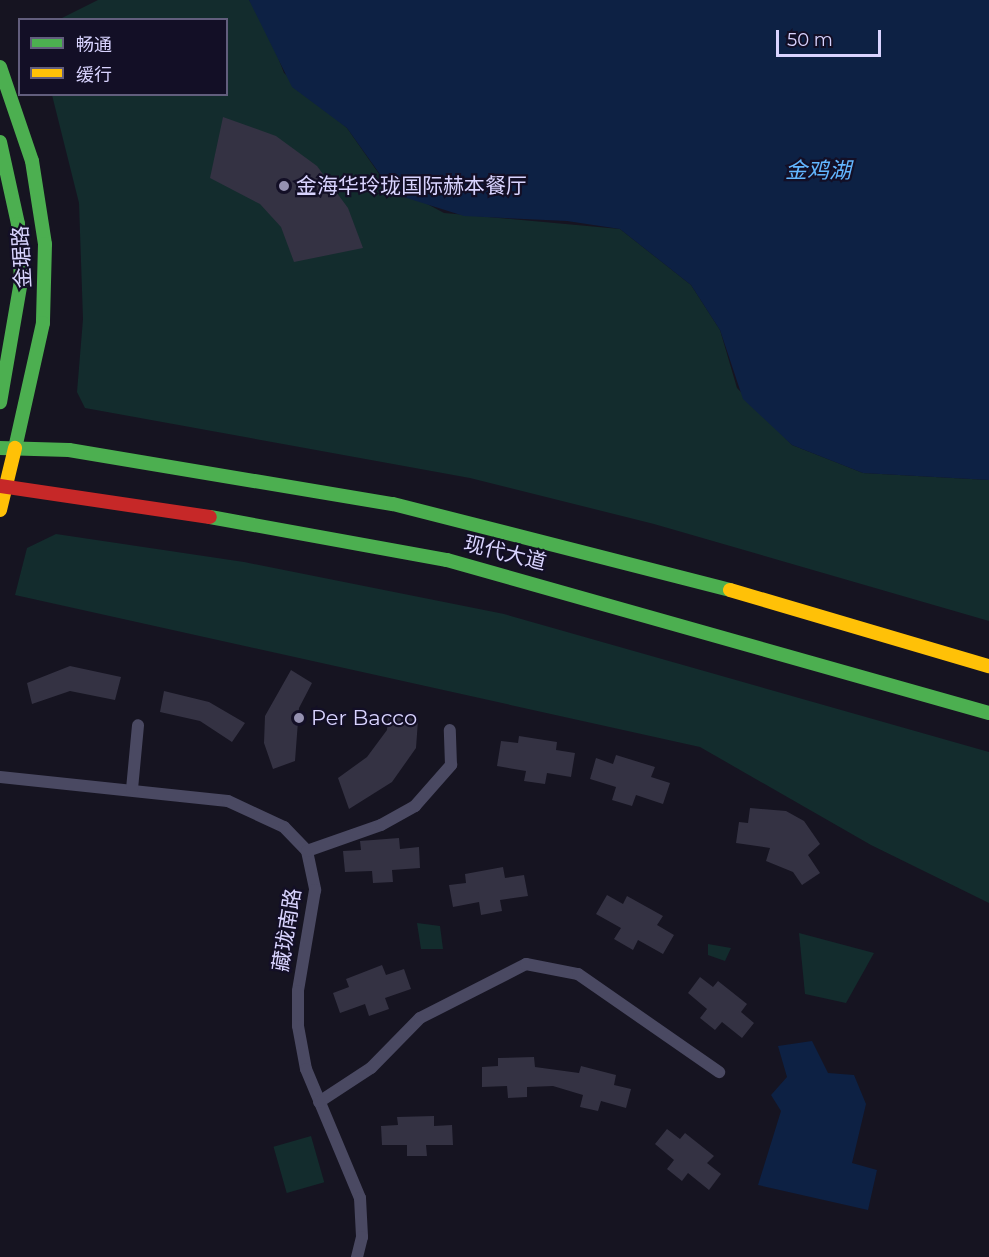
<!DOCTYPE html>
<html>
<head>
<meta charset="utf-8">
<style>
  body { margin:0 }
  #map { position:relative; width:989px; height:1257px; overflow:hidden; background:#161421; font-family:Montserrat,"Noto Sans SC",sans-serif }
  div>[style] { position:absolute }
  .green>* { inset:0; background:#132c2d; transform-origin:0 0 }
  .water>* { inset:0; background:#0d2144 }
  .building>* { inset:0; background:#343243 }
  .street>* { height:12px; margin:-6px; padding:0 6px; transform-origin:6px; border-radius:6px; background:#4a4962 }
  .fast>* { height:14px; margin:-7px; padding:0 7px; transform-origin:7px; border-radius:7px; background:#4caf50 }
  .slow>* { height:14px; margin:-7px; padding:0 7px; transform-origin:7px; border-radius:7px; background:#ffc107 }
  .jam>* { height:14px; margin:-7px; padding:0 7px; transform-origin:7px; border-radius:7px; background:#c62828 }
  .dots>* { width:16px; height:16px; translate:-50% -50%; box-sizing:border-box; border:3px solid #130f26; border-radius:50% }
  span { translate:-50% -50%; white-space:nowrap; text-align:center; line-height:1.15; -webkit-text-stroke:4.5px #130f26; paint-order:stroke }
  .poi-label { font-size:21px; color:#d9d4ff }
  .left { translate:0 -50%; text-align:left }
  .street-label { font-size:21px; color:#d9d4ff }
  .water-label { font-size:22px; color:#62b6ff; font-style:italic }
  .legend { position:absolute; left:18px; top:18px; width:210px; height:78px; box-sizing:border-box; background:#130f26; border:2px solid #625e7d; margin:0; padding:8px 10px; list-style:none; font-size:18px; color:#d9d4ff }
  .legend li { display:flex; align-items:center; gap:12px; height:30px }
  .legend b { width:30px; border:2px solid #625e7d }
  .scale { position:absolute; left:776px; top:30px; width:105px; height:27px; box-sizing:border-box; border:3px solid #d9d4ff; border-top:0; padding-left:8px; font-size:18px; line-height:21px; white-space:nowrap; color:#d9d4ff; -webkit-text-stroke:4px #130f26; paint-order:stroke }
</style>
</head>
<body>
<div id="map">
  <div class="green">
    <div style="clip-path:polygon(98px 0,249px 0,264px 21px,284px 73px,347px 128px,384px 181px,444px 213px,620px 229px,691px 285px,720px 330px,737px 388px,792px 445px,863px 473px,989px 480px,989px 621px,654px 524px,470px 478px,85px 408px,77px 392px,83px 319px,79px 203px,52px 95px,226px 94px,226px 20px,60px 19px)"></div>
    <div style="clip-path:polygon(56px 534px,244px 562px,504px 614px,989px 752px,989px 903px,871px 845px,700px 747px,15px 595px,27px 548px)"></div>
    <div style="clip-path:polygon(417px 923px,440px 926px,443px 949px,421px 949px)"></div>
    <div style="clip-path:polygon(799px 933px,874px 953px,846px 1003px,805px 994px)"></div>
    <div style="clip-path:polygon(708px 944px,731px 948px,725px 961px,708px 955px)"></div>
    <div style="left:311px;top:1136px;width:48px;height:39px;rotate:74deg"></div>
  </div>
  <div class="water">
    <div style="clip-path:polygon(249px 0,989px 0,989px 480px,863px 473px,792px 445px,743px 399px,720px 330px,691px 285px,620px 229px,567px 221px,464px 216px,394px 194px,347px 128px,292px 87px)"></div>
    <div style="clip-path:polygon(812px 1041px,828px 1073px,854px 1075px,866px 1104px,852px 1163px,877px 1170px,868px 1210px,758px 1185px,781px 1111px,771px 1095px,787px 1077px,778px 1046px)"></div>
  </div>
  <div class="building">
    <div style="clip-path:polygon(223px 117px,276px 136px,317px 166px,348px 208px,363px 248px,294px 262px,281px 227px,260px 204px,210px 178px)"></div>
    <div style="clip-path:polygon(70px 666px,121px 677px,115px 700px,70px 691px,32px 704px,27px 683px)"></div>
    <div style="clip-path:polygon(291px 670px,312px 683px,299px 708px,295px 761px,273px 769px,264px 743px,265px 716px)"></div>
    <div style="clip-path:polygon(164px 691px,209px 702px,245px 723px,232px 742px,200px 721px,160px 712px)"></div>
    <div style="clip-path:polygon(388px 713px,418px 720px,416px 748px,392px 782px,349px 809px,338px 778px,367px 757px,387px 730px)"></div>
    <div style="clip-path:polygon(519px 736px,557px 742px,556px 750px,575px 753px,571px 777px,547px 773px,545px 784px,524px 781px,526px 771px,497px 766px,501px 741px,518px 743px)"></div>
    <div style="clip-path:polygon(616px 755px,655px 767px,651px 777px,670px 783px,663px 804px,636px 795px,632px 806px,612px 800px,616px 787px,590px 779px,596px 758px,613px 764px)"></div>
    <div style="clip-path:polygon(750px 808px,786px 811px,804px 821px,820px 844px,808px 855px,820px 873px,802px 885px,793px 872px,766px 861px,770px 848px,736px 843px,739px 822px,748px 823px)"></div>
    <div style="clip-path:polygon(399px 838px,400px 849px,419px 847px,420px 868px,392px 870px,393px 882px,373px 883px,372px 871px,345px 872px,343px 851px,361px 850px,360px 841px)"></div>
    <div style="clip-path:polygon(503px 867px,505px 878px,524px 875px,528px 896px,500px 900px,502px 911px,481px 915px,479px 902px,453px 907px,449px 885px,466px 883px,465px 874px)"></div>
    <div style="clip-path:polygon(607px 895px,623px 904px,627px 896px,663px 916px,657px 925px,674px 935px,663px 954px,638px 940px,633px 950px,614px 939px,621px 928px,596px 914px)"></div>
    <div style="clip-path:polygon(382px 965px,386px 975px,404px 969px,411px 989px,385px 998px,389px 1009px,369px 1016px,365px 1004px,340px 1013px,333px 993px,349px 987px,346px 979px)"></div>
    <div style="clip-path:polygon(700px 977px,713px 987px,718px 981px,747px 1004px,741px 1012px,754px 1023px,742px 1038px,722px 1022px,715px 1030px,700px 1018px,707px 1009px,688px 993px)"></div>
    <div style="clip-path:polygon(534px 1057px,535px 1067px,579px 1073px,581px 1066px,616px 1075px,614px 1085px,631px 1089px,626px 1108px,601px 1101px,598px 1111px,580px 1107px,583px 1095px,553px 1086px,527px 1087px,527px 1097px,508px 1098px,507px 1086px,482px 1087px,482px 1067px,498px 1066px,498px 1058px)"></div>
    <div style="clip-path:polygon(434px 1116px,434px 1126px,452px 1125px,453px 1145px,426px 1145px,427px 1156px,407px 1156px,407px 1145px,382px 1145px,381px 1126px,398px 1125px,397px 1117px)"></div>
    <div style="clip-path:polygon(667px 1129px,680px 1139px,685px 1133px,714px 1156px,707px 1163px,721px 1174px,709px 1190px,688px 1173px,682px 1181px,667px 1169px,674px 1160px,655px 1144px)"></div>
  </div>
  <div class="street">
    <div style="left:0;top:777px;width:229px;rotate:6deg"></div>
    <div style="left:228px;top:801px;width:62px;rotate:24.9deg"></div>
    <div style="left:284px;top:827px;width:33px;rotate:46deg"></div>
    <div style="left:307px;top:851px;width:40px;rotate:78deg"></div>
    <div style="left:315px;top:890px;width:102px;rotate:99.6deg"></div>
    <div style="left:298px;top:991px;width:35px;rotate:90deg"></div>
    <div style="left:298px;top:1026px;width:44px;rotate:79.5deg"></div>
    <div style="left:306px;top:1069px;width:140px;rotate:67.3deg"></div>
    <div style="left:360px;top:1198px;width:39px;rotate:87deg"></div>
    <div style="left:362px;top:1237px;width:21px;rotate:104deg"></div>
    <div style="left:132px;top:789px;width:64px;rotate:-84.6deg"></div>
    <div style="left:307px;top:851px;width:78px;rotate:-19.4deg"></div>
    <div style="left:381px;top:825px;width:39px;rotate:-29deg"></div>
    <div style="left:415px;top:806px;width:55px;rotate:-48.7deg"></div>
    <div style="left:451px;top:765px;width:35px;rotate:-92deg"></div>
    <div style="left:319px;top:1102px;width:62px;rotate:-33.2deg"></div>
    <div style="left:371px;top:1068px;width:70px;rotate:-45.6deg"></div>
    <div style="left:420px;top:1018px;width:119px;rotate:-27deg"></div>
    <div style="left:526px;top:964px;width:53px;rotate:10.9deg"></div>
    <div style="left:578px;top:974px;width:172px;rotate:34.8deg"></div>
  </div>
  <div class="fast">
    <div style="left:0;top:67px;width:99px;rotate:71.2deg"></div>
    <div style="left:32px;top:161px;width:84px;rotate:81.1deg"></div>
    <div style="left:45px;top:244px;width:79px;rotate:91.5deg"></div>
    <div style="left:43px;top:323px;width:128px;rotate:102.6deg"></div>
    <div style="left:0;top:142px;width:84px;rotate:77.6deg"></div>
    <div style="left:18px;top:224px;width:57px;rotate:87deg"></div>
    <div style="left:21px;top:281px;width:123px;rotate:99.8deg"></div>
    <div style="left:0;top:448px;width:69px;rotate:1.7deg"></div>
    <div style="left:69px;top:450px;width:328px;rotate:9.5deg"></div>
    <div style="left:393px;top:504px;width:348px;rotate:14.3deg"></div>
    <div style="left:210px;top:517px;width:241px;rotate:10.3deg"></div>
    <div style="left:447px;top:560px;width:563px;rotate:15.76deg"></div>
  </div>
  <div class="slow">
    <div style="left:0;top:510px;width:64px;rotate:-76.4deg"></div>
    <div style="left:730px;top:590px;width:270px;rotate:16.4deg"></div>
  </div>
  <div class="jam">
    <div style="left:0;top:486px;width:212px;rotate:8.4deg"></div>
  </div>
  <div class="dots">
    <div style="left:284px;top:186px;background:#9591b1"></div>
    <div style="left:299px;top:718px;background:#9591b1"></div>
  </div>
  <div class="poi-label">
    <span class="left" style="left:296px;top:186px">金海华玲珑国际赫本餐厅</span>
    <span class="left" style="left:311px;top:718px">Per Bacco</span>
  </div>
  <div class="street-label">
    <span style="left:22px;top:257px;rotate:-93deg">金琚路</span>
    <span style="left:505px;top:553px;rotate:14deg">现代大道</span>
    <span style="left:287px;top:930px;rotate:-81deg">藏珑南路</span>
  </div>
  <div class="water-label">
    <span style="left:818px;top:171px">金鸡湖</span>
  </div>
  <ul class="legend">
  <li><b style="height:8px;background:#4caf50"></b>畅通</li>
  <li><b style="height:8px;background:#ffc107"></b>缓行</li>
  </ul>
  <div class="scale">50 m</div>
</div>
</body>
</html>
